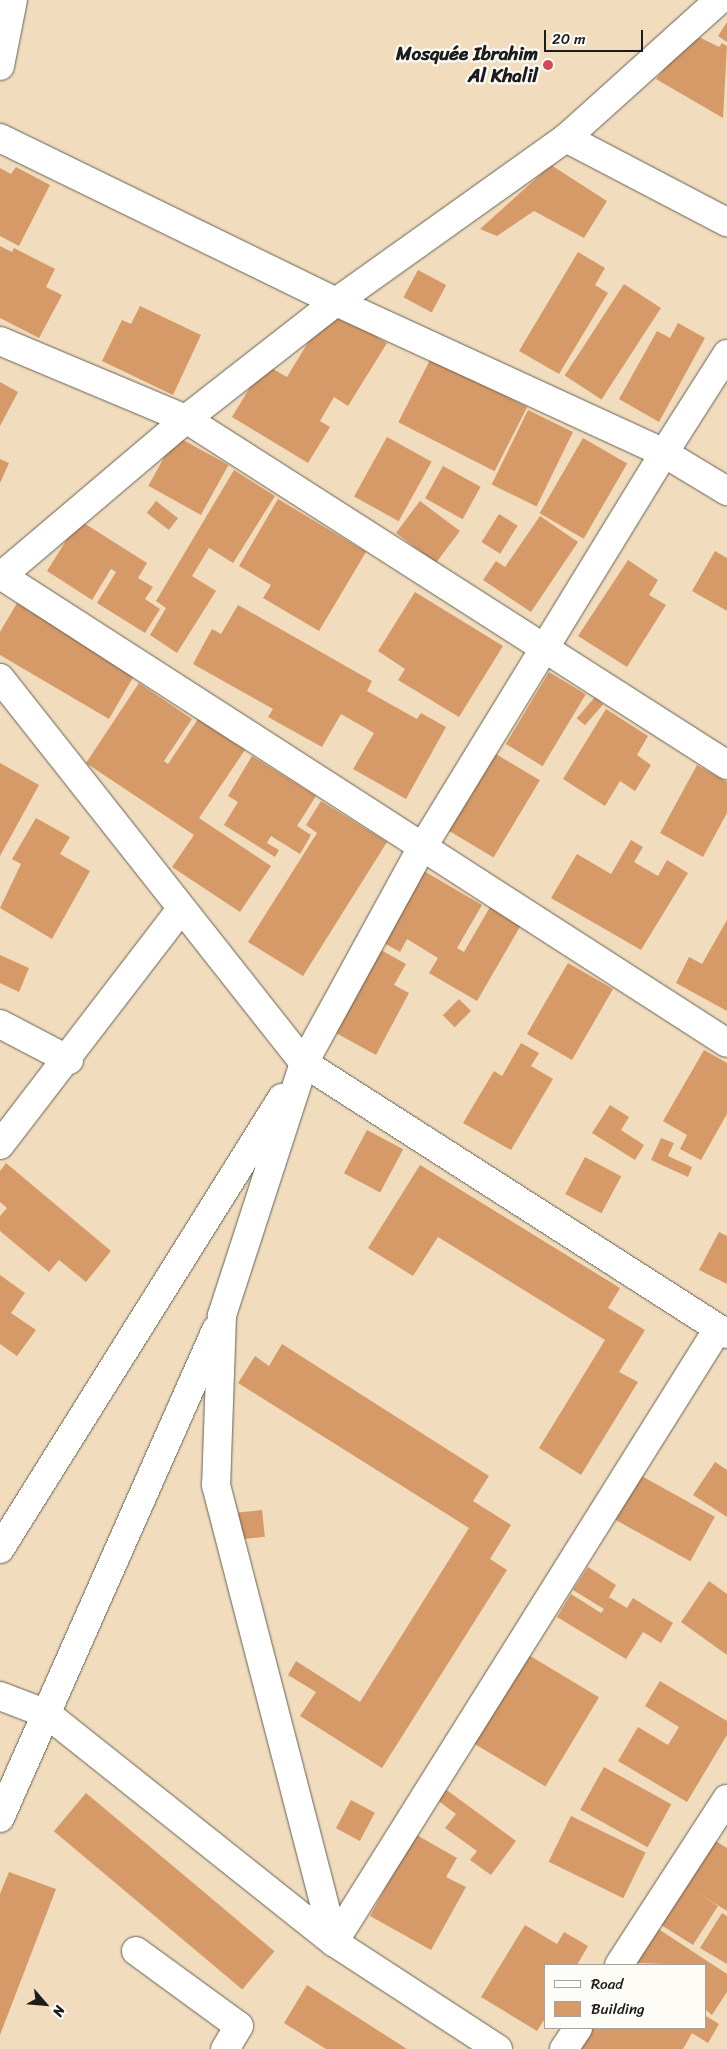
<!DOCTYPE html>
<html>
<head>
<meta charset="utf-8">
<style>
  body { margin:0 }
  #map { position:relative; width:727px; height:2049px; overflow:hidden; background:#f1ddbd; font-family:Sriracha,sans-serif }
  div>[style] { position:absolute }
  .building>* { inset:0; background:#d69968; transform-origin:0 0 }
  .roads { filter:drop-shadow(0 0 1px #676054) drop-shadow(0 0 1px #676054) }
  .minor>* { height:28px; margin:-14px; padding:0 14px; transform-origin:14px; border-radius:14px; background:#fff }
  .dots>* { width:14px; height:14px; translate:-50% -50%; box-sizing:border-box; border:2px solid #fdfcf7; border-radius:50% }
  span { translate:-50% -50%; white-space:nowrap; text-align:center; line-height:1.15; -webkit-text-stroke:4.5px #fdfcf7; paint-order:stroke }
  .poi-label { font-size:19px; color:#1c1c1c; font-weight:700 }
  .right { translate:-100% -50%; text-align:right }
  .legend { position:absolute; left:544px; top:1964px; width:162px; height:65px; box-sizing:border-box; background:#fdfcf7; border:1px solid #a3a29f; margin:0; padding:6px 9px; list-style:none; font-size:15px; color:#1c1c1c }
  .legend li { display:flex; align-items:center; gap:10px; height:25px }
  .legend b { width:25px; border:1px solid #a3a29f }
  .north { position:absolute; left:20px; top:1979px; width:50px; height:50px; -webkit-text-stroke:4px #fdfcf7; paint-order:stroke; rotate:117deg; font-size:14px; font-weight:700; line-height:20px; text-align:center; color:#1c1c1c }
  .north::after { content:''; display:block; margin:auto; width:18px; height:22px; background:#1c1c1c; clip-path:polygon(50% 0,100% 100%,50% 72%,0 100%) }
  .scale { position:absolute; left:544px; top:30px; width:99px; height:22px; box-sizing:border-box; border:2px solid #1c1c1c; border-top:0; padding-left:6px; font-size:15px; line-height:18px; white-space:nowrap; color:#1c1c1c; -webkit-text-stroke:4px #fdfcf7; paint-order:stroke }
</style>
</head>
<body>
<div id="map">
  <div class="building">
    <div style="clip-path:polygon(727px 22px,727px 42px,718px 36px)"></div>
    <div style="clip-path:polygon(693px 34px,719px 47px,722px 43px,727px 46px,723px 118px,656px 79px)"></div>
    <div style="clip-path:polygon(551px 165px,607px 201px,584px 238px,534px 211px,497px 236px,480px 229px)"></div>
    <div style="clip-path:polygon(16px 167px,50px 185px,19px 246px,0 236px,0 168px,11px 174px)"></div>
    <div style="clip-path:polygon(0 246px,12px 252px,14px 248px,55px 269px,46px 287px,62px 295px,39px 338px,0 318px)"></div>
    <div style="clip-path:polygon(578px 252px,605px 268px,595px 285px,608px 293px,559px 374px,519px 351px)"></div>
    <div style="left:418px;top:270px;width:32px;height:31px;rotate:28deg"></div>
    <div style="left:624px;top:284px;width:44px;height:109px;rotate:33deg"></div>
    <div style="clip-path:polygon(140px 306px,201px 335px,173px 395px,102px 361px,122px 320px,131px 324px)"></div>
    <div style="clip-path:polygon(329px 308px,387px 343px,348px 406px,334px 397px,320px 421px,330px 427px,308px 463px,232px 417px,264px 364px,287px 377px)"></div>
    <div style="clip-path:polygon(678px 323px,705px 338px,659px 422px,619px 399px,657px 331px,670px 338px)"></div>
    <div style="left:431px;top:358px;width:108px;height:72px;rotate:27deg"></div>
    <div style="clip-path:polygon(0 382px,18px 392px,0 426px)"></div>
    <div style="left:528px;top:410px;width:50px;height:83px;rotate:26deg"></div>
    <div style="left:176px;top:436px;width:60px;height:57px;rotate:29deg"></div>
    <div style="left:387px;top:437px;width:51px;height:68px;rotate:29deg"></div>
    <div style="left:583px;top:438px;width:51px;height:87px;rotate:30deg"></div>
    <div style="clip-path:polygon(0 459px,9px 463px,0 483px)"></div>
    <div style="left:443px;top:466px;width:43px;height:37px;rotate:29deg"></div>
    <div style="clip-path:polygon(234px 470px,275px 496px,233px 563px,209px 548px,192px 576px,216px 591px,177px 653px,150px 635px,166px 608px,156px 601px)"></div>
    <div style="clip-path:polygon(278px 499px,366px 552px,319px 631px,263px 598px,271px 585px,239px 566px)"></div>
    <div style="left:156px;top:501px;width:28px;height:15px;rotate:38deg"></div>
    <div style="left:420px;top:501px;width:50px;height:40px;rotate:37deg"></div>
    <div style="left:499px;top:514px;width:22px;height:33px;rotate:32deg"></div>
    <div style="clip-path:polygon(540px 516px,578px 542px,531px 612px,483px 580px,496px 561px,505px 567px)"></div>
    <div style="clip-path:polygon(79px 520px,147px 563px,138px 578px,153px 587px,145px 599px,160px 609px,145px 633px,97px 603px,116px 572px,111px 569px,92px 600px,47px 571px)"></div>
    <div style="clip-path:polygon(715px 551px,727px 558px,727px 611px,692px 591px)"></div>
    <div style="clip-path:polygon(628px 560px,658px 580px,649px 595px,666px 605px,627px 667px,578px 636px)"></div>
    <div style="clip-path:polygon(415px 592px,503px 646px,459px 717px,398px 680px,405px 669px,378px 651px)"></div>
    <div style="clip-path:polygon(17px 603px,135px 674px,109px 719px,0 655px,0 632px)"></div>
    <div style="clip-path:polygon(238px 605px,372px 681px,367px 691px,417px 719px,421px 713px,446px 727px,406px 799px,353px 769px,374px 733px,341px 714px,322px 747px,268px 717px,273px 709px,193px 664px,212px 629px,221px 634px)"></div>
    <div style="left:549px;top:672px;width:43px;height:84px;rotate:31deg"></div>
    <div style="clip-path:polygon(139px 683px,192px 719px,164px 761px,168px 764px,198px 719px,245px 750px,199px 818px,271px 866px,240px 912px,172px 867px,194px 835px,86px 763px)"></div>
    <div style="left:595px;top:697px;width:11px;height:28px;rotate:41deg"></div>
    <div style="clip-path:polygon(606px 709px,648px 736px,637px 755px,651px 765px,635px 791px,620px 781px,605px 806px,563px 779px)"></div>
    <div style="left:491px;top:751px;width:57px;height:90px;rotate:31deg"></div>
    <div style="clip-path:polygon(252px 756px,316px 796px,297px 826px,311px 835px,300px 854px,271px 836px,267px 843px,279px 850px,275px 857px,224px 825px,238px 802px,228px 796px)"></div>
    <div style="clip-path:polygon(0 763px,39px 785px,0 856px)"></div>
    <div style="clip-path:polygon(697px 765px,727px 782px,727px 813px,703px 857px,660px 833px)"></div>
    <div style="clip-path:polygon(321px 801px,387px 842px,303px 976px,248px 942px,317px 833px,306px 825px)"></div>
    <div style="clip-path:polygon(36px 818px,70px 837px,60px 854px,90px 871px,52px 939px,0 908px,21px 864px,12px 859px)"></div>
    <div style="clip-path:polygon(631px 840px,643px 847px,634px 862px,658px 876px,667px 860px,688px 873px,641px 950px,551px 898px,577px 854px,611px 874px)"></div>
    <div style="clip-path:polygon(424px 871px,482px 905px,457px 948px,464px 952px,490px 907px,521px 925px,477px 1001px,429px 973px,438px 958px,407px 939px,400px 952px,382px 942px)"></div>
    <div style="clip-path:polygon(727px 920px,727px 1011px,676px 983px,689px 957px,702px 964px)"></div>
    <div style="clip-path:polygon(372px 945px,406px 964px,394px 985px,409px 993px,376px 1055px,327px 1028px)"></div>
    <div style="clip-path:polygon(0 955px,29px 968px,19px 992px,0 983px)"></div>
    <div style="left:568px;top:963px;width:52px;height:82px;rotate:30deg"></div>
    <div style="left:459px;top:999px;width:17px;height:23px;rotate:45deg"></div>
    <div style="clip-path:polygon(521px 1043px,539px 1053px,531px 1066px,553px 1079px,511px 1150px,463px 1123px,494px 1071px,502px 1076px)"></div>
    <div style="clip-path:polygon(704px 1050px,727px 1063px,727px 1114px,701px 1160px,680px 1149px,687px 1135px,663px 1121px)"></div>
    <div style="clip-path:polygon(610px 1105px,629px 1117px,621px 1130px,644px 1145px,635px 1160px,592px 1133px)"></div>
    <div style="left:367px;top:1130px;width:41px;height:49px;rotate:28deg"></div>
    <div style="clip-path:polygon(661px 1138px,674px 1143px,668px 1156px,692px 1167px,688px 1177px,651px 1160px)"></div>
    <div style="left:585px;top:1157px;width:41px;height:42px;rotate:28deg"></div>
    <div style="clip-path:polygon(6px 1163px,111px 1251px,86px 1282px,59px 1260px,49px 1272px,0 1231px,0 1216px,7px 1208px,0 1202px,0 1171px)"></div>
    <div style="clip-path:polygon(420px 1165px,620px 1288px,608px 1308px,645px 1330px,619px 1372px,638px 1382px,581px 1475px,539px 1448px,605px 1340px,438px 1237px,413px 1276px,368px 1248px)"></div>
    <div style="clip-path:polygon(719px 1232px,727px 1236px,727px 1284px,699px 1270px)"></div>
    <div style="clip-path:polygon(0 1275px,25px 1293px,11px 1313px,36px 1330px,17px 1356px,0 1344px)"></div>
    <div style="clip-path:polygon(282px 1344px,489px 1476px,473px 1501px,511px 1525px,490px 1559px,507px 1570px,382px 1768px,300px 1716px,316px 1692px,288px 1675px,296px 1661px,360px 1702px,469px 1528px,238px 1383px,255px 1356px,269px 1366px)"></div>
    <div style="clip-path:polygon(715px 1462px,727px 1470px,727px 1517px,693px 1495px)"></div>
    <div style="left:638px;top:1474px;width:88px;height:51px;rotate:29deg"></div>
    <div style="left:262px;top:1510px;width:27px;height:24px;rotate:84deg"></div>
    <div style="clip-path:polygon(588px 1567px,616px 1585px,609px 1597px,627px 1608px,633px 1598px,673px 1623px,661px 1643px,643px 1632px,626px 1659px,557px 1617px,571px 1594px,601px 1613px,604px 1609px,573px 1590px)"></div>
    <div style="clip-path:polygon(709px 1581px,727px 1594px,727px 1655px,681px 1622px)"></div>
    <div style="left:527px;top:1654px;width:84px;height:104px;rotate:31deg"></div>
    <div style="clip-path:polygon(660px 1681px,727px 1721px,727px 1735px,687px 1802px,618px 1761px,638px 1727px,668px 1745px,679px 1727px,645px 1706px)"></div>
    <div style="left:604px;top:1767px;width:77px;height:49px;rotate:29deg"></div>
    <div style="clip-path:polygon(444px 1788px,516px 1841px,491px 1875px,470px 1860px,477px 1851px,445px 1828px,456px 1814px,436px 1799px)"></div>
    <div style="left:86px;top:1793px;width:246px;height:50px;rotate:40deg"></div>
    <div style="left:351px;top:1800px;width:27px;height:32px;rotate:28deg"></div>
    <div style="left:571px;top:1816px;width:83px;height:51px;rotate:26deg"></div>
    <div style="clip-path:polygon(415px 1834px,457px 1858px,446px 1877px,466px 1887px,431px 1950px,370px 1916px)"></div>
    <div style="clip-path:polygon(709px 1837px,727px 1848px,727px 1911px,695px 1891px,718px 1906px,693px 1945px,658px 1923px)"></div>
    <div style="clip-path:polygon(9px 1872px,56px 1889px,0 2035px,0 1894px)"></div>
    <div style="clip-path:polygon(722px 1913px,727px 1916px,727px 1964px,700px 1948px)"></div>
    <div style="clip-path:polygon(525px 1925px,557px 1944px,564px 1932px,588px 1946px,577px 1965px,546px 1965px,546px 2017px,537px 2031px,481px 1997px)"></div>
    <div style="clip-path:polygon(657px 1928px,727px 1974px,727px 1992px,712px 2015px,706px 2010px,706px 1965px,634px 1963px)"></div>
    <div style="clip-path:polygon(307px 1985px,407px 2049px,326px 2049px,284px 2023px)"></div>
    <div style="clip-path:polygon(706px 2016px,719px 2024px,708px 2043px,692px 2033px,683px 2049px,576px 2049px,588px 2028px,706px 2028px)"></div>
  </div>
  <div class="roads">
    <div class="minor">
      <div style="left:0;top:66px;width:67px;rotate:-78.9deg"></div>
      <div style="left:0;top:138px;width:374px;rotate:26deg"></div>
      <div style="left:336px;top:302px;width:361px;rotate:24.7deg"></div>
      <div style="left:664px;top:453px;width:465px;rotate:121.5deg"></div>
      <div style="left:421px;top:849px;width:244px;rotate:118.7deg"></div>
      <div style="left:304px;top:1063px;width:502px;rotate:32.65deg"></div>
      <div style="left:566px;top:138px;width:182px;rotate:27.6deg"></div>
      <div style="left:0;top:341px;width:202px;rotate:22.8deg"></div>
      <div style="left:186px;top:419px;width:642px;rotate:32.6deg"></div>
      <div style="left:727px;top:354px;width:117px;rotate:122.5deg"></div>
      <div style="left:664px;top:453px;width:74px;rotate:31.1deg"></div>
      <div style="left:2px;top:576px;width:862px;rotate:32.79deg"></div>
      <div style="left:0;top:577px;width:244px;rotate:-40.3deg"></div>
      <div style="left:186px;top:419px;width:190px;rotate:-38deg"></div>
      <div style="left:336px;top:302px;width:282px;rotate:-35.5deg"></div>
      <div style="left:566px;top:138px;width:206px;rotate:-42deg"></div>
      <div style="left:0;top:678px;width:491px;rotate:51.7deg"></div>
      <div style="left:0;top:1024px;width:78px;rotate:27.6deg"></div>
      <div style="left:304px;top:1063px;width:266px;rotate:108deg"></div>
      <div style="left:222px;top:1316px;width:169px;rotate:92deg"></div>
      <div style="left:216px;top:1485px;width:472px;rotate:75.5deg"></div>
      <div style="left:0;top:1145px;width:297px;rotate:-52.5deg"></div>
      <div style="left:0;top:1549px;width:532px;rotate:-57.98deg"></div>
      <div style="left:0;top:1696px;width:50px;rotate:21deg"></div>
      <div style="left:47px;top:1714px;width:367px;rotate:38.5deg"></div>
      <div style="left:0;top:1818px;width:534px;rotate:-66.12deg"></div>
      <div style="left:136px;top:1951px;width:127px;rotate:36.1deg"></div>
      <div style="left:239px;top:2026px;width:27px;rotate:121deg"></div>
      <div style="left:619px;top:1965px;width:198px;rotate:-57deg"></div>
      <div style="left:498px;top:2049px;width:196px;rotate:-146.9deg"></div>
      <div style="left:334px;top:1942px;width:723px;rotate:-57.94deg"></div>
      <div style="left:564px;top:2049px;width:25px;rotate:-56deg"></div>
    </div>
  </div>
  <div class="dots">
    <div style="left:548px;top:65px;background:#d1495b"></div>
  </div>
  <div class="poi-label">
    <span class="right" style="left:538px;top:65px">Mosquée Ibrahim<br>Al Khalil</span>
  </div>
  <ul class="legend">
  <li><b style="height:6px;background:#fff"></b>Road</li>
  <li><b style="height:14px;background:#d69968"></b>Building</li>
  </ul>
  <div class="north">N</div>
  <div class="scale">20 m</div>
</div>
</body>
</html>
